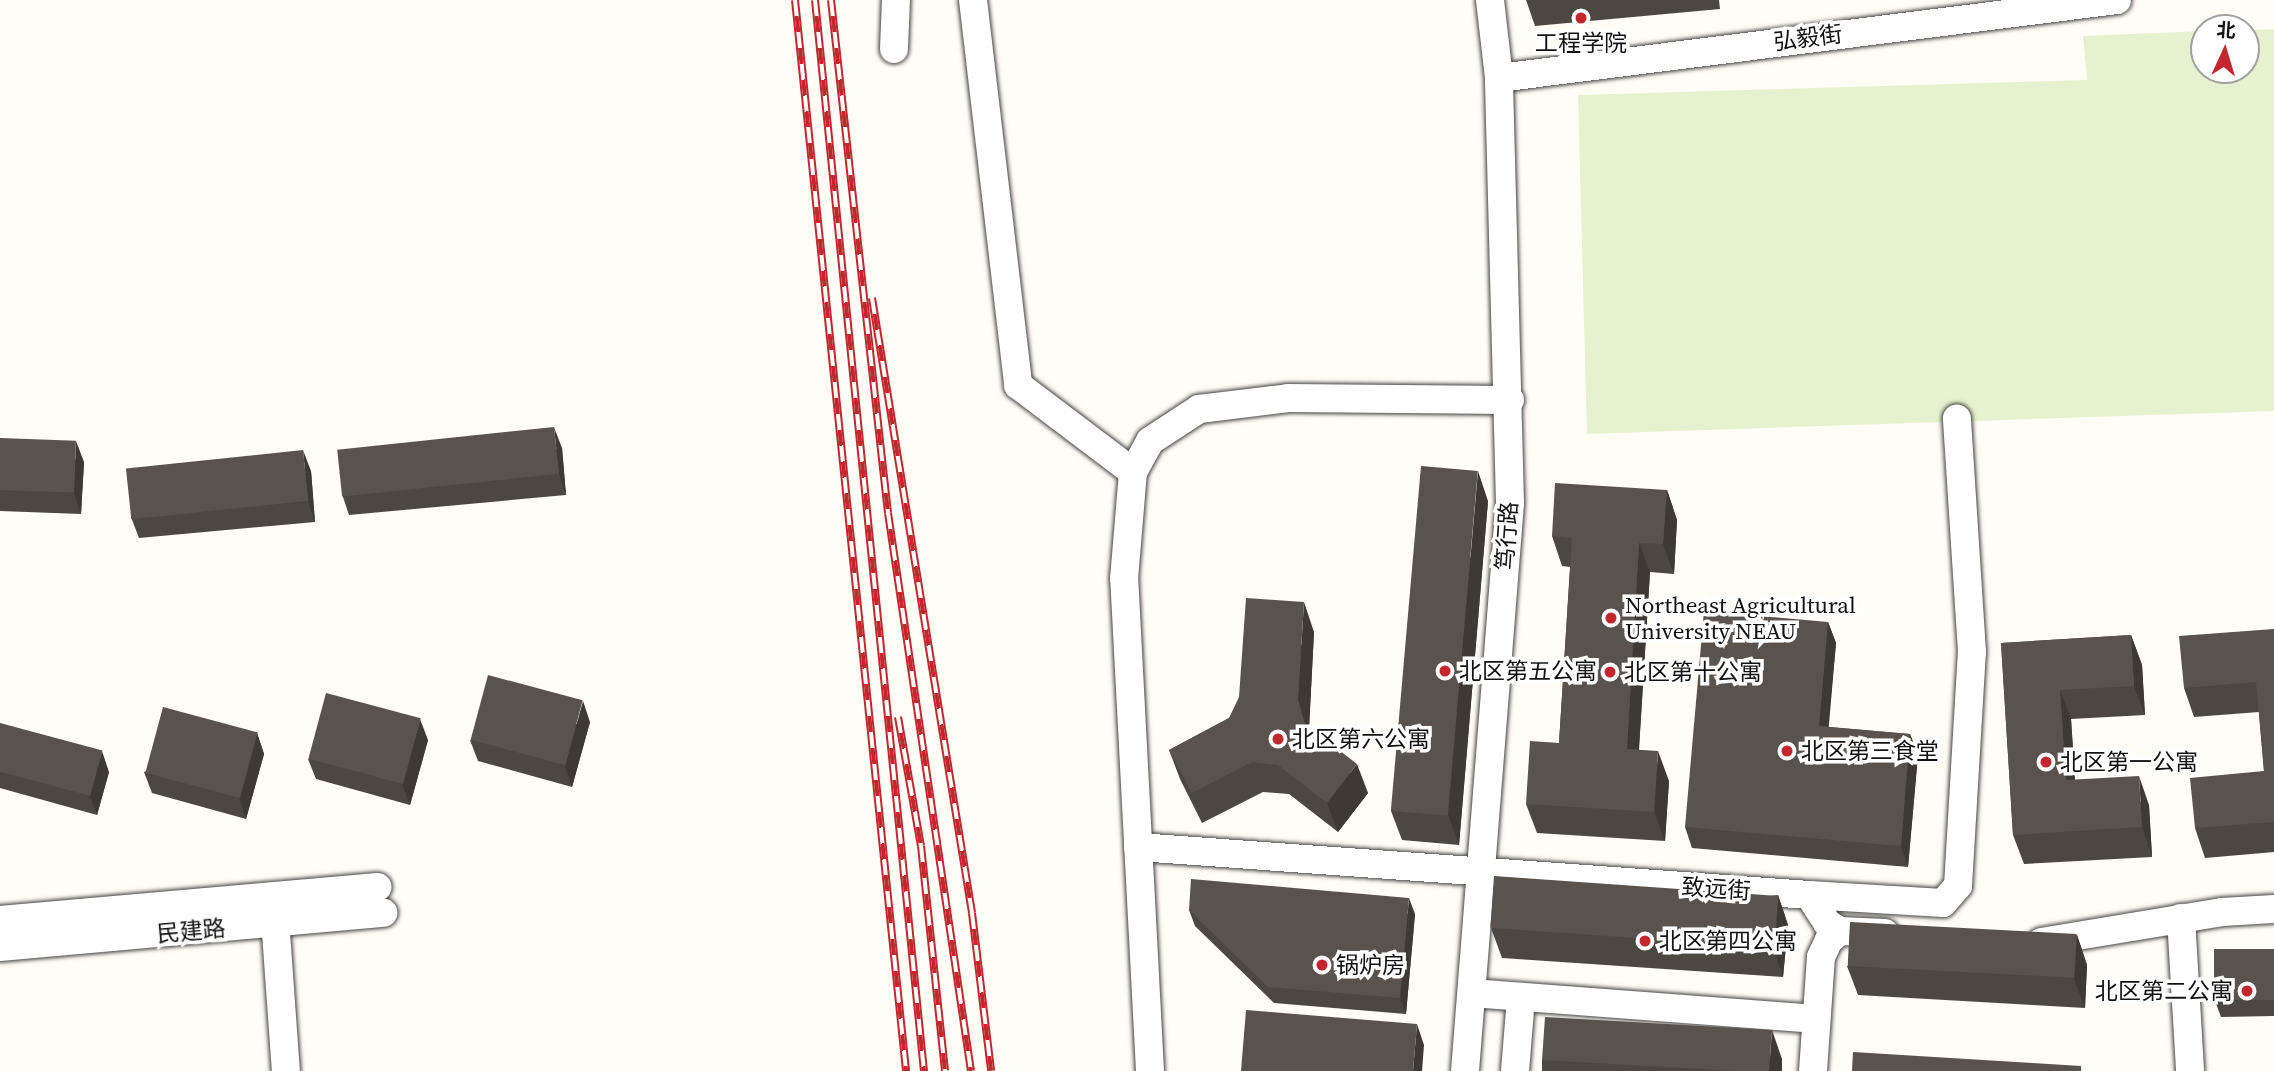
<!DOCTYPE html>
<html>
<head>
<meta charset="utf-8">
<style>
  body { margin:0 }
  #map { position:relative; width:2274px; height:1071px; overflow:hidden; background:#fffdf5; font-family:"Source Serif 4","Noto Sans SC",serif }
  div>[style] { position:absolute }
  .pitch>* { inset:0; background:#e6f2cf }
  .roads { filter:drop-shadow(0 0 2px #444) drop-shadow(0 0 2px #444) }
  .minor>* { height:28px; margin:-14px; padding:0 14px; transform-origin:14px; border-radius:14px; background:#fff }
  .rail>* { height:8px; margin-top:-4px; transform-origin:0; background:repeating-linear-gradient(90deg,#fff 0 16px,#c4262e 0 32px); box-sizing:border-box; border-block:2px solid #c4262e }
  .wall>* { inset:0; background:#4d4742; transform-origin:0 0 }
  .shaded-wall>* { inset:0; background:#3f3936 }
  .building>* { inset:0; background:#5a524d; transform-origin:0 0 }
  .dots>* { width:19px; height:19px; translate:-50% -50%; box-sizing:border-box; border:4px solid #fff; border-radius:50% }
  span { translate:-50% -50%; white-space:nowrap; text-align:center; line-height:1.15; -webkit-text-stroke:7px #fff; paint-order:stroke }
  .street-label { font-size:23px; color:#111 }
  .poi-label { font-size:23px; color:#111 }
  .left { translate:0 -50%; text-align:left }
  .right { translate:-100% -50%; text-align:right }
  .north { position:absolute; left:2190px; top:14px; width:70px; height:70px; box-sizing:border-box; background:#fff; border:2px solid #a0a0a0; border-radius:50%; rotate:4deg; font-size:19px; font-weight:700; line-height:28px; text-align:center; color:#111 }
  .north::after { content:''; display:block; margin:auto; width:24px; height:32px; background:#c4262e; clip-path:polygon(50% 0,100% 100%,50% 72%,0 100%) }
</style>
</head>
<body>
<div id="map">
  <div class="pitch">
    <div style="clip-path:polygon(2274px 29px,2274px 411px,1587px 434px,1578px 95px,2087px 80px,2083px 36px,2204px 31px,2204px 70px,2246px 70px,2246px 30px)"></div>
  </div>
  <div class="roads">
    <div class="minor">
      <div style="left:973px;top:0;width:388px;rotate:83.3deg"></div>
      <div style="left:1018px;top:385px;width:144px;rotate:37.1deg"></div>
      <div style="left:894px;top:49px;width:49px;rotate:-87.7deg"></div>
      <div style="left:1499px;top:78px;width:623px;rotate:-7.19deg"></div>
      <div style="left:1138px;top:847px;width:673px;rotate:4.09deg"></div>
      <div style="left:1809px;top:895px;width:33px;rotate:57deg"></div>
      <div style="left:1827px;top:923px;width:15px;rotate:32deg"></div>
      <div style="left:1840px;top:931px;width:45px;rotate:2.5deg"></div>
      <div style="left:1809px;top:895px;width:134px;rotate:3.4deg"></div>
      <div style="left:1943px;top:903px;width:23px;rotate:-49deg"></div>
      <div style="left:1958px;top:886px;width:234px;rotate:-86.6deg"></div>
      <div style="left:1972px;top:652px;width:234px;rotate:-93.7deg"></div>
      <div style="left:274px;top:905px;width:166px;rotate:85.9deg"></div>
      <div style="left:2181px;top:918px;width:153px;rotate:86.6deg"></div>
      <div style="left:0;top:920px;width:379px;rotate:-5deg"></div>
      <div style="left:2041px;top:942px;width:183px;rotate:-9.4deg"></div>
      <div style="left:2222px;top:912px;width:52px;rotate:-3.3deg"></div>
      <div style="left:0;top:947px;width:385px;rotate:-5.1deg"></div>
      <div style="left:1472px;top:993px;width:345px;rotate:4.3deg"></div>
      <div style="left:1150px;top:1071px;width:493px;rotate:-93deg"></div>
      <div style="left:1124px;top:579px;width:107px;rotate:-85.2deg"></div>
      <div style="left:1133px;top:472px;width:35px;rotate:-61deg"></div>
      <div style="left:1150px;top:441px;width:59px;rotate:-33.1deg"></div>
      <div style="left:1199px;top:409px;width:90px;rotate:-7deg"></div>
      <div style="left:1288px;top:398px;width:222px;rotate:0.5deg"></div>
      <div style="left:1465px;top:1071px;width:570px;rotate:-85.47deg"></div>
      <div style="left:1510px;top:503px;width:425px;rotate:-91.5deg"></div>
      <div style="left:1499px;top:78px;width:79px;rotate:-96.6deg"></div>
      <div style="left:1515px;top:1071px;width:73px;rotate:-85.3deg"></div>
      <div style="left:1813px;top:1071px;width:114px;rotate:-86deg"></div>
      <div style="left:1821px;top:957px;width:19px;rotate:-65deg"></div>
      <div style="left:1829px;top:940px;width:14px;rotate:-39deg"></div>
    </div>
  </div>
  <div class="rail">
    <div style="left:795px;top:0;width:1077px;rotate:84.08deg"></div>
    <div style="left:815px;top:0;width:1077px;rotate:84.19deg"></div>
    <div style="left:831px;top:0;width:516px;rotate:83.66deg"></div>
    <div style="left:888px;top:513px;width:564px;rotate:81.54deg"></div>
    <div style="left:872px;top:298px;width:623px;rotate:80.76deg"></div>
    <div style="left:972px;top:913px;width:159px;rotate:83.1deg"></div>
    <div style="left:898px;top:717px;width:131px;rotate:79.9deg"></div>
    <div style="left:921px;top:846px;width:226px;rotate:83.9deg"></div>
  </div>
  <div class="wall">
    <div style="clip-path:polygon(1526px 0,1719px 0,1720px 9px,1535px 26px)"></div>
    <div style="clip-path:polygon(0 438px,84px 462px,81px 514px,0 511px)"></div>
    <div style="clip-path:polygon(562px 448px,566px 495px,349px 515px,342px 494px)"></div>
    <div style="clip-path:polygon(311px 471px,315px 522px,139px 538px,131px 517px)"></div>
    <div style="clip-path:polygon(1667px 490px,1677px 520px,1674px 574px,1650px 572px,1639px 750px,1669px 781px,1665px 841px,1537px 833px,1526px 804px,1559px 743px,1570px 567px,1562px 566px,1552px 536px)"></div>
    <div style="clip-path:polygon(1488px 501px,1459px 845px,1402px 840px,1391px 811px)"></div>
    <div style="clip-path:polygon(1828px 622px,1836px 643px,1828px 727px,1910px 734px,1918px 755px,1908px 867px,1692px 848px,1685px 827px)"></div>
    <div style="clip-path:polygon(2274px 629px,2274px 852px,2205px 858px,2195px 828px,2264px 771px,2259px 712px,2194px 717px,2184px 688px)"></div>
    <div style="clip-path:polygon(1314px 632px,1309px 727px,1368px 793px,1338px 832px,1289px 794px,1263px 792px,1202px 823px,1180px 779px,1169px 750px,1229px 718px)"></div>
    <div style="clip-path:polygon(2131px 635px,2142px 665px,2145px 715px,2071px 719px,2075px 780px,2149px 805px,2152px 857px,2024px 864px,2013px 835px,2001px 643px)"></div>
    <div style="clip-path:polygon(590px 722px,572px 787px,478px 761px,470px 740px)"></div>
    <div style="clip-path:polygon(0 723px,109px 772px,97px 815px,0 788px)"></div>
    <div style="clip-path:polygon(257px 733px,264px 754px,246px 819px,152px 793px,144px 772px)"></div>
    <div style="clip-path:polygon(428px 740px,410px 805px,316px 779px,308px 759px)"></div>
    <div style="clip-path:polygon(1778px 895px,1788px 925px,1783px 977px,1502px 958px,1491px 928px)"></div>
    <div style="clip-path:polygon(1189px 910px,1415px 914px,1406px 1014px,1274px 1003px,1195px 926px)"></div>
    <div style="clip-path:polygon(2077px 935px,2087px 965px,2085px 1008px,1858px 995px,1847px 966px)"></div>
    <div style="clip-path:polygon(2274px 949px,2274px 1016px,2221px 1017px,2215px 1001px)"></div>
    <div style="left:1782px;top:1059px;width:12px;height:240px;rotate:90deg"></div>
  </div>
  <div class="shaded-wall">
    <div style="clip-path:polygon(554px 427px,562px 448px,566px 495px,559px 474px)"></div>
    <div style="clip-path:polygon(76px 441px,84px 462px,81px 514px,74px 493px)"></div>
    <div style="clip-path:polygon(303px 450px,311px 471px,315px 522px,308px 501px)"></div>
    <div style="clip-path:polygon(1478px 471px,1488px 501px,1459px 845px,1448px 815px)"></div>
    <div style="clip-path:polygon(1667px 490px,1677px 520px,1674px 574px,1663px 544px)"></div>
    <div style="clip-path:polygon(1639px 543px,1650px 572px,1637px 778px,1627px 749px)"></div>
    <div style="clip-path:polygon(1304px 602px,1314px 632px,1309px 730px,1305px 724px,1298px 700px)"></div>
    <div style="clip-path:polygon(1828px 622px,1836px 643px,1827px 747px,1819px 726px)"></div>
    <div style="clip-path:polygon(2131px 635px,2142px 665px,2145px 715px,2134px 686px)"></div>
    <div style="clip-path:polygon(2060px 690px,2071px 719px,2077px 810px,2066px 780px)"></div>
    <div style="clip-path:polygon(583px 701px,590px 722px,572px 787px,565px 766px)"></div>
    <div style="clip-path:polygon(420px 719px,428px 740px,410px 805px,402px 784px)"></div>
    <div style="clip-path:polygon(257px 733px,264px 754px,246px 819px,239px 798px)"></div>
    <div style="clip-path:polygon(1910px 734px,1918px 755px,1908px 867px,1901px 846px)"></div>
    <div style="clip-path:polygon(102px 751px,109px 772px,97px 815px,89px 795px)"></div>
    <div style="clip-path:polygon(1658px 751px,1669px 781px,1665px 841px,1654px 812px)"></div>
    <div style="clip-path:polygon(1357px 764px,1368px 793px,1338px 832px,1327px 803px)"></div>
    <div style="clip-path:polygon(2139px 776px,2149px 805px,2152px 857px,2142px 827px)"></div>
    <div style="clip-path:polygon(1778px 895px,1788px 925px,1783px 977px,1773px 948px)"></div>
    <div style="clip-path:polygon(1409px 898px,1415px 914px,1406px 1014px,1400px 998px)"></div>
    <div style="clip-path:polygon(2077px 935px,2087px 965px,2085px 1008px,2074px 979px)"></div>
    <div style="clip-path:polygon(1417px 1024px,1424px 1045px,1422px 1071px,1413px 1071px)"></div>
    <div style="clip-path:polygon(1772px 1030px,1782px 1059px,1782px 1071px,1769px 1071px)"></div>
  </div>
  <div class="building">
    <div style="left:554px;top:427px;width:47px;height:218px;rotate:84deg"></div>
    <div style="left:0;top:438px;width:76px;height:52px;rotate:2deg"></div>
    <div style="left:303px;top:450px;width:51px;height:178px;rotate:84deg"></div>
    <div style="left:1421px;top:466px;width:57px;height:346px;rotate:5deg"></div>
    <div style="clip-path:polygon(1555px 483px,1667px 490px,1663px 544px,1639px 543px,1627px 749px,1658px 751px,1654px 812px,1526px 804px,1530px 741px,1559px 743px,1572px 538px,1552px 536px)"></div>
    <div style="clip-path:polygon(1246px 598px,1304px 602px,1298px 700px,1305px 724px,1357px 764px,1327px 803px,1278px 765px,1252px 762px,1192px 793px,1169px 750px,1229px 718px,1239px 697px)"></div>
    <div style="clip-path:polygon(1704px 611px,1828px 622px,1819px 726px,1910px 734px,1901px 846px,1685px 827px)"></div>
    <div style="clip-path:polygon(2274px 629px,2274px 822px,2195px 828px,2190px 778px,2264px 771px,2256px 682px,2184px 688px,2179px 636px)"></div>
    <div style="clip-path:polygon(2131px 635px,2134px 686px,2060px 690px,2066px 780px,2139px 776px,2142px 827px,2013px 835px,2001px 643px)"></div>
    <div style="left:488px;top:675px;width:98px;height:67px;rotate:15deg"></div>
    <div style="left:326px;top:693px;width:98px;height:68px;rotate:15deg"></div>
    <div style="left:163px;top:707px;width:98px;height:68px;rotate:15deg"></div>
    <div style="left:0;top:723px;width:106px;height:47px;rotate:15deg"></div>
    <div style="left:1494px;top:876px;width:285px;height:52px;rotate:4deg"></div>
    <div style="clip-path:polygon(1191px 879px,1409px 898px,1400px 998px,1268px 987px,1189px 910px)"></div>
    <div style="left:1850px;top:922px;width:227px;height:44px;rotate:3deg"></div>
    <div style="left:2274px;top:949px;width:51px;height:60px;rotate:90deg"></div>
    <div style="clip-path:polygon(1246px 1010px,1417px 1024px,1413px 1071px,1241px 1071px)"></div>
    <div style="clip-path:polygon(1545px 1017px,1772px 1030px,1769px 1071px,1735px 1071px,1542px 1060px)"></div>
    <div style="clip-path:polygon(1853px 1052px,2081px 1066px,2081px 1071px,1852px 1071px)"></div>
  </div>
  <div class="dots">
    <div style="left:1581px;top:18px;background:#c4262e"></div>
    <div style="left:1611px;top:618px;background:#c4262e"></div>
    <div style="left:1445px;top:671px;background:#c4262e"></div>
    <div style="left:1610px;top:672px;background:#c4262e"></div>
    <div style="left:1278px;top:739px;background:#c4262e"></div>
    <div style="left:1787px;top:751px;background:#c4262e"></div>
    <div style="left:2046px;top:762px;background:#c4262e"></div>
    <div style="left:1645px;top:941px;background:#c4262e"></div>
    <div style="left:1322px;top:965px;background:#c4262e"></div>
    <div style="left:2247px;top:991px;background:#c4262e"></div>
  </div>
  <div class="street-label">
    <span style="left:1808px;top:38px;rotate:-7deg">弘毅街</span>
    <span style="left:1507px;top:536px;rotate:-86deg">笃行路</span>
    <span style="left:1716px;top:889px;rotate:4deg">致远街</span>
    <span style="left:191px;top:931px;rotate:-5deg">民建路</span>
  </div>
  <div class="poi-label">
    <span style="left:1581px;top:43px">工程学院</span>
    <span class="left" style="left:1625px;top:618px">Northeast Agricultural<br>University NEAU</span>
    <span class="left" style="left:1459px;top:671px">北区第五公寓</span>
    <span class="left" style="left:1624px;top:672px">北区第十公寓</span>
    <span class="left" style="left:1292px;top:739px">北区第六公寓</span>
    <span class="left" style="left:1801px;top:751px">北区第三食堂</span>
    <span class="left" style="left:2060px;top:762px">北区第一公寓</span>
    <span class="left" style="left:1659px;top:941px">北区第四公寓</span>
    <span class="left" style="left:1336px;top:965px">锅炉房</span>
    <span class="right" style="left:2233px;top:991px">北区第二公寓</span>
  </div>
  <div class="north">北</div>
</div>
</body>
</html>
